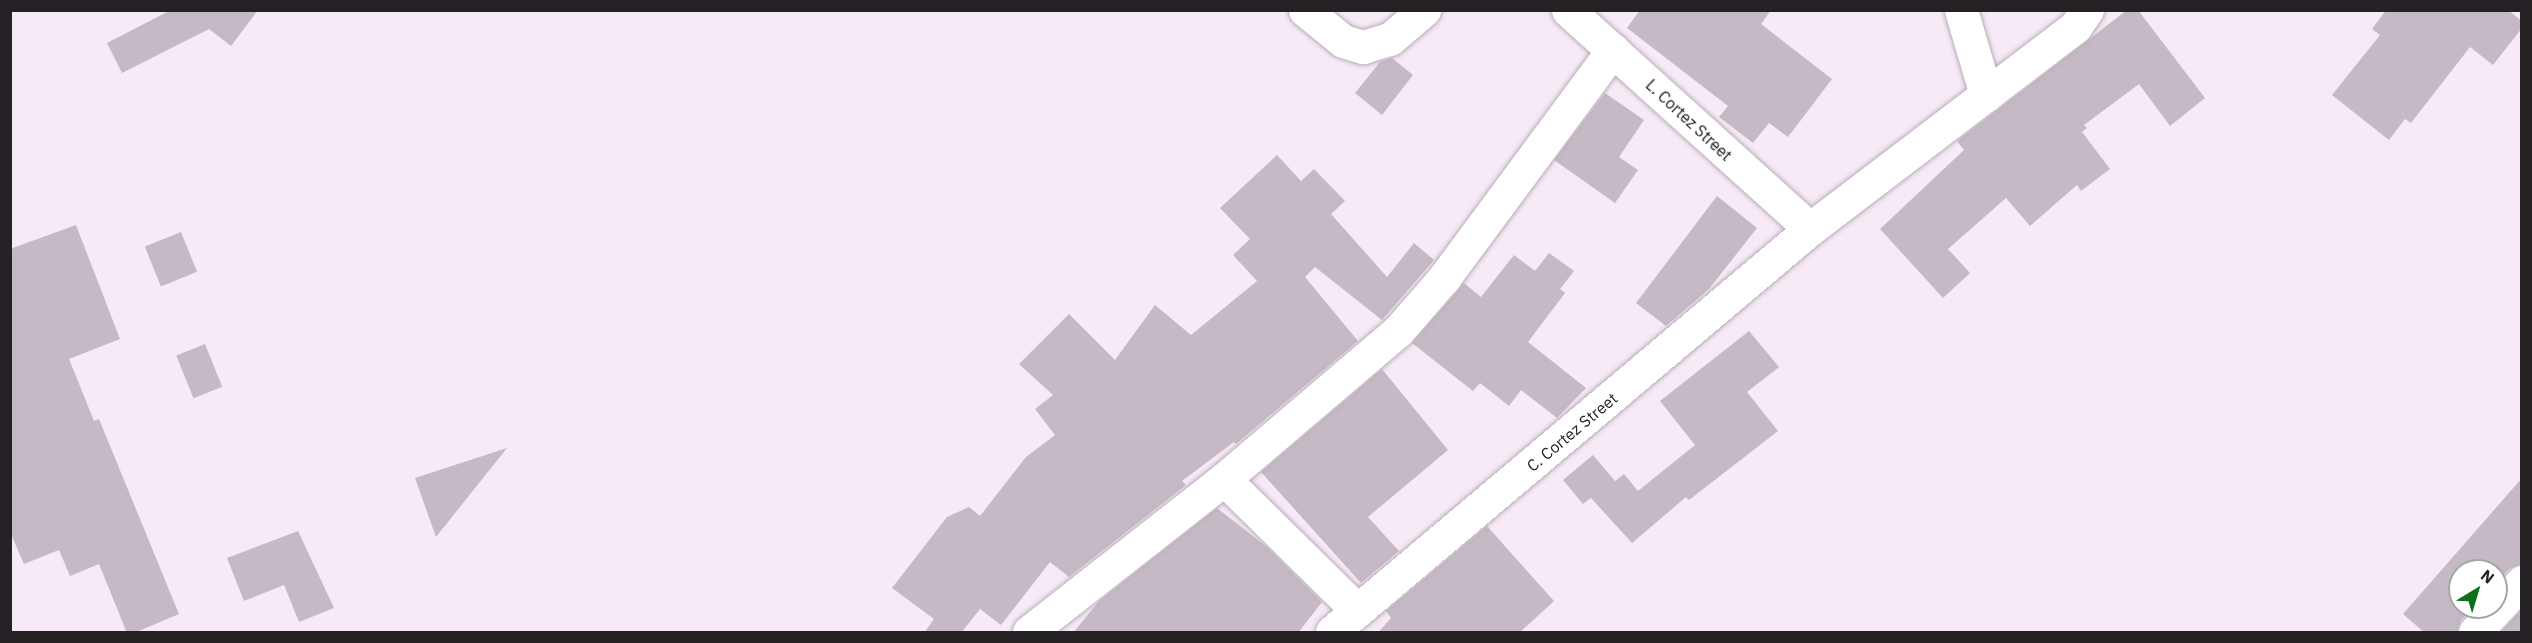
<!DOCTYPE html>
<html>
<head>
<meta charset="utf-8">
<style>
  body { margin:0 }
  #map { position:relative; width:2532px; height:643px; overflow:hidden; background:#f7eaf7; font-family:"IBM Plex Sans",sans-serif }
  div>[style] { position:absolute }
  .building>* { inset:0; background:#c5b9c5; transform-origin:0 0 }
  .roads { filter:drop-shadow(0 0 2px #b9adb9) drop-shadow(0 0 2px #b9adb9) }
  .minor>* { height:33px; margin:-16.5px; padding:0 16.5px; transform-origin:16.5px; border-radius:16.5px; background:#fff }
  span { translate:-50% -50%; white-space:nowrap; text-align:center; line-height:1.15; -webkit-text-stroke:6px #fff; paint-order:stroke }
  .street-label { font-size:16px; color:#242024 }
  .frame { position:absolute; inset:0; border:12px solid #242024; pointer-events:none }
  .north { position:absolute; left:2448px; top:559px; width:60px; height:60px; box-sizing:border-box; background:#fff; border:2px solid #a7a6a7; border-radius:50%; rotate:38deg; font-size:16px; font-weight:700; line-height:24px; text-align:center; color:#242024 }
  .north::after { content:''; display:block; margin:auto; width:21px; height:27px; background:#0d6e1c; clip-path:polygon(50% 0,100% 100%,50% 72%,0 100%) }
</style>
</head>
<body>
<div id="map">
  <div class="building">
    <div style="clip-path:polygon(171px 10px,258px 10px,231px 46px,209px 29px,122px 73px,107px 43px)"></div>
    <div style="clip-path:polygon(1640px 10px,1771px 10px,1761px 24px,1832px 79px,1788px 137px,1769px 123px,1753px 143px,1719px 117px,1728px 106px,1627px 28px)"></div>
    <div style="clip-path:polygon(2127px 10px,2138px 10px,2205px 98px,2170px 126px,2139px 84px,2084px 125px,2087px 128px,2082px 132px,2110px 169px,2081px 191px,2077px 185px,2030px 226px,2006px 198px,1948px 249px,1970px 273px,1943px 298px,1880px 229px,1964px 150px,1957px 141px)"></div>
    <div style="clip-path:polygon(2386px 10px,2508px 10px,2522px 21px,2522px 28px,2493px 65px,2470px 47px,2411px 123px,2405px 119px,2389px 140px,2332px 95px,2380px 35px,2372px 29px)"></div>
    <div style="clip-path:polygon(1392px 58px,1413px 75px,1382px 115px,1355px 93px,1380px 62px)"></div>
    <div style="clip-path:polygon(1605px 93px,1644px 120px,1619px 157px,1638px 170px,1615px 203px,1554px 160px)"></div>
    <div style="clip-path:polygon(1277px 155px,1301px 181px,1314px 169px,1345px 201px,1331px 214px,1387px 277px,1414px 243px,1434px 260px,1382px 320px,1315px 267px,1305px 277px,1358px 341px,1236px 444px,1234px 442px,1182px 481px,1186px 485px,1069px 577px,1050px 562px,1001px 625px,980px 609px,961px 633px,924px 633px,934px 619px,892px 588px,947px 517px,969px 507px,980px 516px,1026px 457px,1055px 435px,1035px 409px,1053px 395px,1019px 364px,1069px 314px,1115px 360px,1155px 305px,1191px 335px,1257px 281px,1233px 255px,1250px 239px,1220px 208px)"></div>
    <div style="clip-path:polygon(1717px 196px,1757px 228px,1709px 289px,1666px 326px,1636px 303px)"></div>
    <div style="clip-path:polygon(76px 225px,120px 339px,69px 359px,94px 421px,99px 419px,179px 614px,134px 633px,127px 633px,99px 564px,70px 576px,59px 550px,24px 564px,10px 532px,10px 249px)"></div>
    <div style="left:181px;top:232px;width:43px;height:39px;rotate:68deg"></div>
    <div style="clip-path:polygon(1549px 253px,1574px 271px,1560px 289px,1565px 293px,1528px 342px,1586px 388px,1557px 418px,1521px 390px,1509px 406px,1480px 383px,1473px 391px,1412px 343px,1464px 283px,1481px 297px,1514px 255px,1535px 271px)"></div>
    <div style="clip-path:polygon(1749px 331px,1779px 367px,1747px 392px,1778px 431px,1689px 500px,1686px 497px,1632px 543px,1591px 498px,1583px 504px,1563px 480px,1593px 455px,1615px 481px,1624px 474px,1638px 491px,1695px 445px,1660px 401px)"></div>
    <div style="left:205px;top:344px;width:46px;height:31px;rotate:68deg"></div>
    <div style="clip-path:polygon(1382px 369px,1448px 450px,1368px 517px,1399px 551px,1361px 583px,1261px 472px)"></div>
    <div style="clip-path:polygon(507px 448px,436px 537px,415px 478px)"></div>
    <div style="clip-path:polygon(2522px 478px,2522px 564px,2509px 569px,2496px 582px,2496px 571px,2460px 571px,2460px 607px,2473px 607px,2461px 620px,2457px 633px,2425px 633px,2403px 614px)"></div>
    <div style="clip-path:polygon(1217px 508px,1267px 547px,1322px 602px,1298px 633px,1073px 633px,1099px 601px)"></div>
    <div style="clip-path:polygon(1487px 526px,1554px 601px,1519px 633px,1378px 633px,1391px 618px,1386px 611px)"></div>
    <div style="clip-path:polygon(298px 531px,334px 608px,299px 622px,284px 585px,244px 601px,227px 558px)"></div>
    <div style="clip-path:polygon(2521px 610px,2521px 633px,2500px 633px)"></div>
  </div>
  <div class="roads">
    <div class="minor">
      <div style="left:1305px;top:10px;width:49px;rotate:39.2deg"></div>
      <div style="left:1343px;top:41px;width:21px;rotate:17deg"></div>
      <div style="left:1363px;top:47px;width:28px;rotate:-17deg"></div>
      <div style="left:1390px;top:39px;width:45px;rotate:-40.5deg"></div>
      <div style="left:1568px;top:10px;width:326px;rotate:42.1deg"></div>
      <div style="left:1961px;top:10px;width:89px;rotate:73.6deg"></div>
      <div style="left:1224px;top:479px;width:187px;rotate:44.6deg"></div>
      <div style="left:1029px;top:632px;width:248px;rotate:-38.1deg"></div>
      <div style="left:1224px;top:479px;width:228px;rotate:-40.4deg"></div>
      <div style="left:1398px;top:331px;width:70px;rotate:-49deg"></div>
      <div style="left:1444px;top:278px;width:284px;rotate:-53.5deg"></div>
      <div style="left:1332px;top:632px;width:625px;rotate:-40.13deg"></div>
      <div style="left:1810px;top:229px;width:333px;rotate:-37.3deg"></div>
      <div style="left:2075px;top:27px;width:21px;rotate:-55deg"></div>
      <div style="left:2475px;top:632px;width:69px;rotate:-46.8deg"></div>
    </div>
  </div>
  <div class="street-label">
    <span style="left:1689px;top:120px;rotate:43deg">L. Cortez Street</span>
    <span style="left:1572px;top:432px;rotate:-40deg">C. Cortez Street</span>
  </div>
  <div class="frame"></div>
  <div class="north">N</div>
</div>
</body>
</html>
